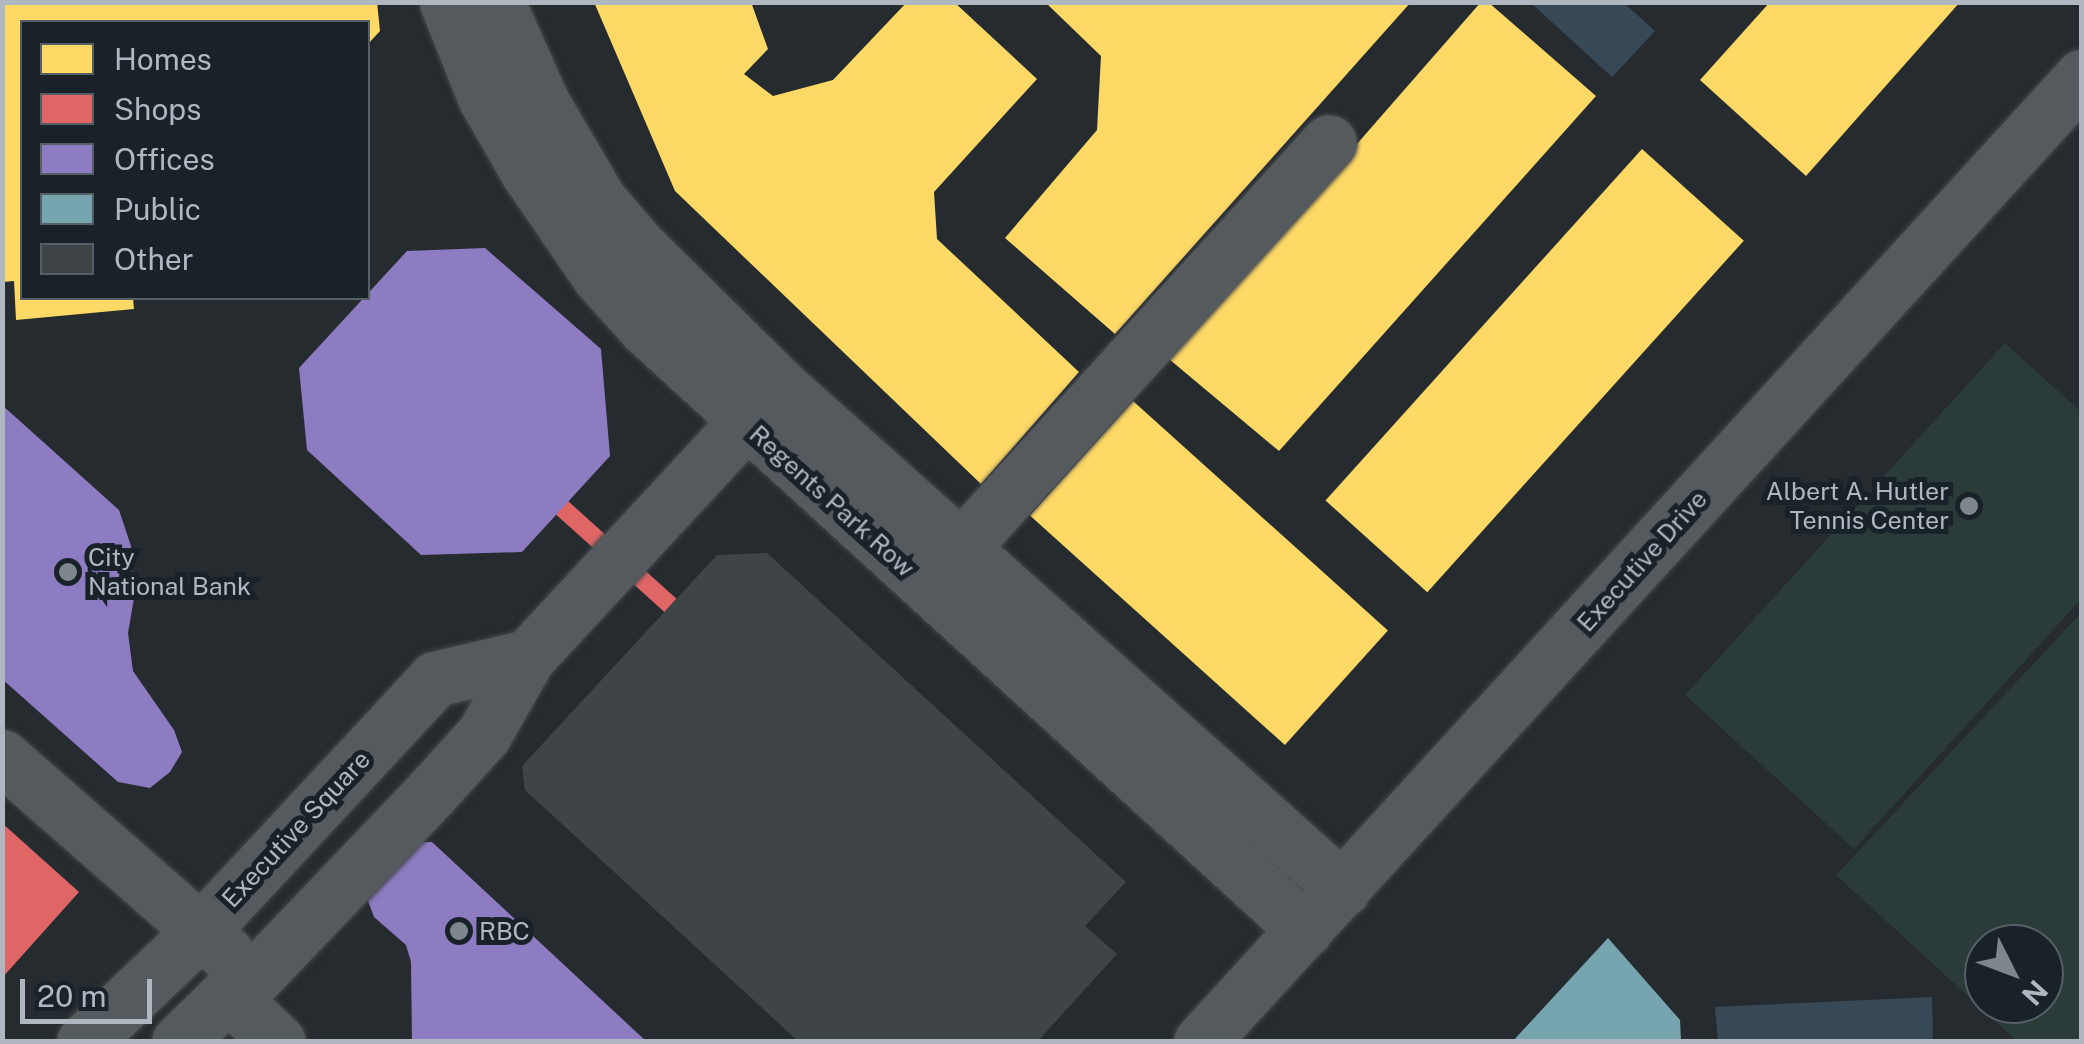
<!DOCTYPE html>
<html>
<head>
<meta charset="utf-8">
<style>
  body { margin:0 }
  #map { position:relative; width:2084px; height:1044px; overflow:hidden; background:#262b2f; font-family:"Public Sans",sans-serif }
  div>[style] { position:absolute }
  .green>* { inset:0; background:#2a3b39 }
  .water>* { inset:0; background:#374857 }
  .homes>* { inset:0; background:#ffd966; transform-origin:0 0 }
  .shops>* { inset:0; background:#e06666; transform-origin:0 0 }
  .offices>* { inset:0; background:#8e7cc3 }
  .public>* { inset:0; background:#76a5af }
  .building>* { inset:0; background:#3f4447 }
  .roads { filter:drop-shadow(0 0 2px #43474a) drop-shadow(0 0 2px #43474a) }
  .minor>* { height:55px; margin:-27.5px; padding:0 27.5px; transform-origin:27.5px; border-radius:27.5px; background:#555a5e }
  .dots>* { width:28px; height:28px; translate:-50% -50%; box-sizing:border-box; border:5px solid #1a2229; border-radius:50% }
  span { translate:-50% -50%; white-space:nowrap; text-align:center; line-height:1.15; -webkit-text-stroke:10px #1a2229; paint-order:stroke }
  .poi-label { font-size:25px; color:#afb8c1 }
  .right { translate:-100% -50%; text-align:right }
  .left { translate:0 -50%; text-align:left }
  .street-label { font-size:25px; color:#afb8c1 }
  .frame { position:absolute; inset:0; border:5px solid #afb8c1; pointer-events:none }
  .legend { position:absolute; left:20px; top:20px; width:350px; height:280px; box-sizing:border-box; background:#1a2229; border:2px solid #565e66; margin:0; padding:12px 18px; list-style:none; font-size:30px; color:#afb8c1 }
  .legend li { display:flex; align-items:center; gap:20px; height:50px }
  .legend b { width:50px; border:2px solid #565e66 }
  .north { position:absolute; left:1964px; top:924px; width:100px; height:100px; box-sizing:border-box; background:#1a2229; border:2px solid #565e66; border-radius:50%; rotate:132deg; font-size:28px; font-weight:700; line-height:40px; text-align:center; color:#afb8c1 }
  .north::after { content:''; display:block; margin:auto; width:35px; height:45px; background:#7f878e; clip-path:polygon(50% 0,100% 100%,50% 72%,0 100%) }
  .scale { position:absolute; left:20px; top:979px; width:132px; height:45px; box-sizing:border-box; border:5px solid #afb8c1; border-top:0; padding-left:12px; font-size:30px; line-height:35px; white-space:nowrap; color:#afb8c1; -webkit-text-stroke:8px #1a2229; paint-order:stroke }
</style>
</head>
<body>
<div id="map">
  <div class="green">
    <div style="clip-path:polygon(2005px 343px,2081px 412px,2081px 599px,1854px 849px,1685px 695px)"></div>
    <div style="clip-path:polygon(evenodd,2081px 613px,2081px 1041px,2017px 1041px,1836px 875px,2081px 613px,2044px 944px,2044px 1004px,1984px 1004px,1984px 944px,2044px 944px)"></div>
  </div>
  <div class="water">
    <div style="clip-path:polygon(1531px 3px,1624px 3px,1655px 31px,1612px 77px)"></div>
    <div style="clip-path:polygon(1932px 997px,1933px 1041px,1718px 1041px,1715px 1007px)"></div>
  </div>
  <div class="homes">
    <div style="clip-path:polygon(2px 2px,377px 2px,380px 31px,368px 44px,368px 22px,22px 22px,22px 298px,133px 298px,134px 309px,16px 320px,14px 281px,2px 282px)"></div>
    <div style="clip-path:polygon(594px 2px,751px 2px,768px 49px,744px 74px,773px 96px,833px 80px,907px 2px,954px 2px,1037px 79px,934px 192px,937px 239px,1079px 372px,981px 484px,675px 191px)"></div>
    <div style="clip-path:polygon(1045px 2px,1411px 2px,1115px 334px,1005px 238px,1097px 130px,1101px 56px)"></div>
    <div style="clip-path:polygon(1481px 2px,1488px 2px,1596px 96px,1279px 451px,1169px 359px)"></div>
    <div style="clip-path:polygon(1770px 2px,1960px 2px,1806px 176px,1700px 80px)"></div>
    <div style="left:1642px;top:149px;width:137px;height:473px;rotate:42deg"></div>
    <div style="left:1133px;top:401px;width:343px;height:154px;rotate:42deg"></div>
  </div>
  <div class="shops">
    <div style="left:568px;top:501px;width:146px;height:18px;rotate:42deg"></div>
    <div style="clip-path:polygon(2px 823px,79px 892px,2px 978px)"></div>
  </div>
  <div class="offices">
    <div style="clip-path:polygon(485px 248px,601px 349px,610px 456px,522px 552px,421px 555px,307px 450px,299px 368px,407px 251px)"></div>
    <div style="clip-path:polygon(2px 405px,119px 510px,131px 546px,134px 598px,128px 633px,133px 671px,174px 730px,182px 752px,170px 772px,150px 788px,118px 782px,2px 679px)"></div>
    <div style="clip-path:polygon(432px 842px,647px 1042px,412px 1042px,411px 962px,406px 945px,374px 917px,365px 893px,392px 843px)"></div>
  </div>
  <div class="public">
    <div style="clip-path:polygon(1608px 938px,1680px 1020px,1681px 1042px,1512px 1042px)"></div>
  </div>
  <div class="building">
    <div style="clip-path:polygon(767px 553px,1126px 882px,1085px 926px,1117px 954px,1037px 1042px,799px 1042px,525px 790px,522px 766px,717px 555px)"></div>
  </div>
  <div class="roads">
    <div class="minor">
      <div style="left:447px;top:2px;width:102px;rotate:68.2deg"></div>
      <div style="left:485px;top:97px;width:86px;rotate:60.2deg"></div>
      <div style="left:528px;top:172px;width:127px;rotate:55.6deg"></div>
      <div style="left:600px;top:277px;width:70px;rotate:47.9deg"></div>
      <div style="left:647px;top:329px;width:891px;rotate:42.41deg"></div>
      <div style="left:497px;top:2px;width:108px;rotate:66deg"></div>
      <div style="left:541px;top:101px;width:113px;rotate:59.8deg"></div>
      <div style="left:598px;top:199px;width:63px;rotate:49.5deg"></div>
      <div style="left:639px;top:247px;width:198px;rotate:44.6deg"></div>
      <div style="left:780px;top:386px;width:755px;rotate:41.78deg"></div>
      <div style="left:960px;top:549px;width:549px;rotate:-47.8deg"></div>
      <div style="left:2px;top:757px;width:298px;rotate:41.2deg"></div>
      <div style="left:228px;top:994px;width:69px;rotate:43.8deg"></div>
      <div style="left:84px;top:1042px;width:160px;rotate:-43.5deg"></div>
      <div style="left:200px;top:932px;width:345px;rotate:-47.1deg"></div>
      <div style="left:435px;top:679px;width:96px;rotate:-13.3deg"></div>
      <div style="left:179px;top:1042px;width:69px;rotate:-44.4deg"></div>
      <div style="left:228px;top:994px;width:33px;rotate:-33deg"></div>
      <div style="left:256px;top:976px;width:252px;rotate:-46.3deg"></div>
      <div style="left:430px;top:794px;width:81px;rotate:-48deg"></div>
      <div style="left:484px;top:734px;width:89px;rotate:-60.3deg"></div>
      <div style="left:528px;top:657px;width:357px;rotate:-47.2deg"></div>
      <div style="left:1201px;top:1042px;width:1307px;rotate:-47.61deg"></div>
    </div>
  </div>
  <div class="dots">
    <div style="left:1969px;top:506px;background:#7f878e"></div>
    <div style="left:68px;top:572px;background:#7f878e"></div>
    <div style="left:459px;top:931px;background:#7f878e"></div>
  </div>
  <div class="poi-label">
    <span class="right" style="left:1949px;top:506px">Albert A. Hutler<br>Tennis Center</span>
    <span class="left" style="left:88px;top:572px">City<br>National Bank</span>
    <span class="left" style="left:479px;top:931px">RBC</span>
  </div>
  <div class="street-label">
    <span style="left:832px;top:501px;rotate:42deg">Regents Park Row</span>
    <span style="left:1642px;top:561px;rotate:-48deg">Executive Drive</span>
    <span style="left:296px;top:829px;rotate:-47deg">Executive Square</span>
  </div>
  <div class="frame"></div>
  <ul class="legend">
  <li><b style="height:28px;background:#ffd966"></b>Homes</li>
  <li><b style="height:28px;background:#e06666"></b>Shops</li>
  <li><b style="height:28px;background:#8e7cc3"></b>Offices</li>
  <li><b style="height:28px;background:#76a5af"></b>Public</li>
  <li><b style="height:28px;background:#3f4447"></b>Other</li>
  </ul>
  <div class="north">N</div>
  <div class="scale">20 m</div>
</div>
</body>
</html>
